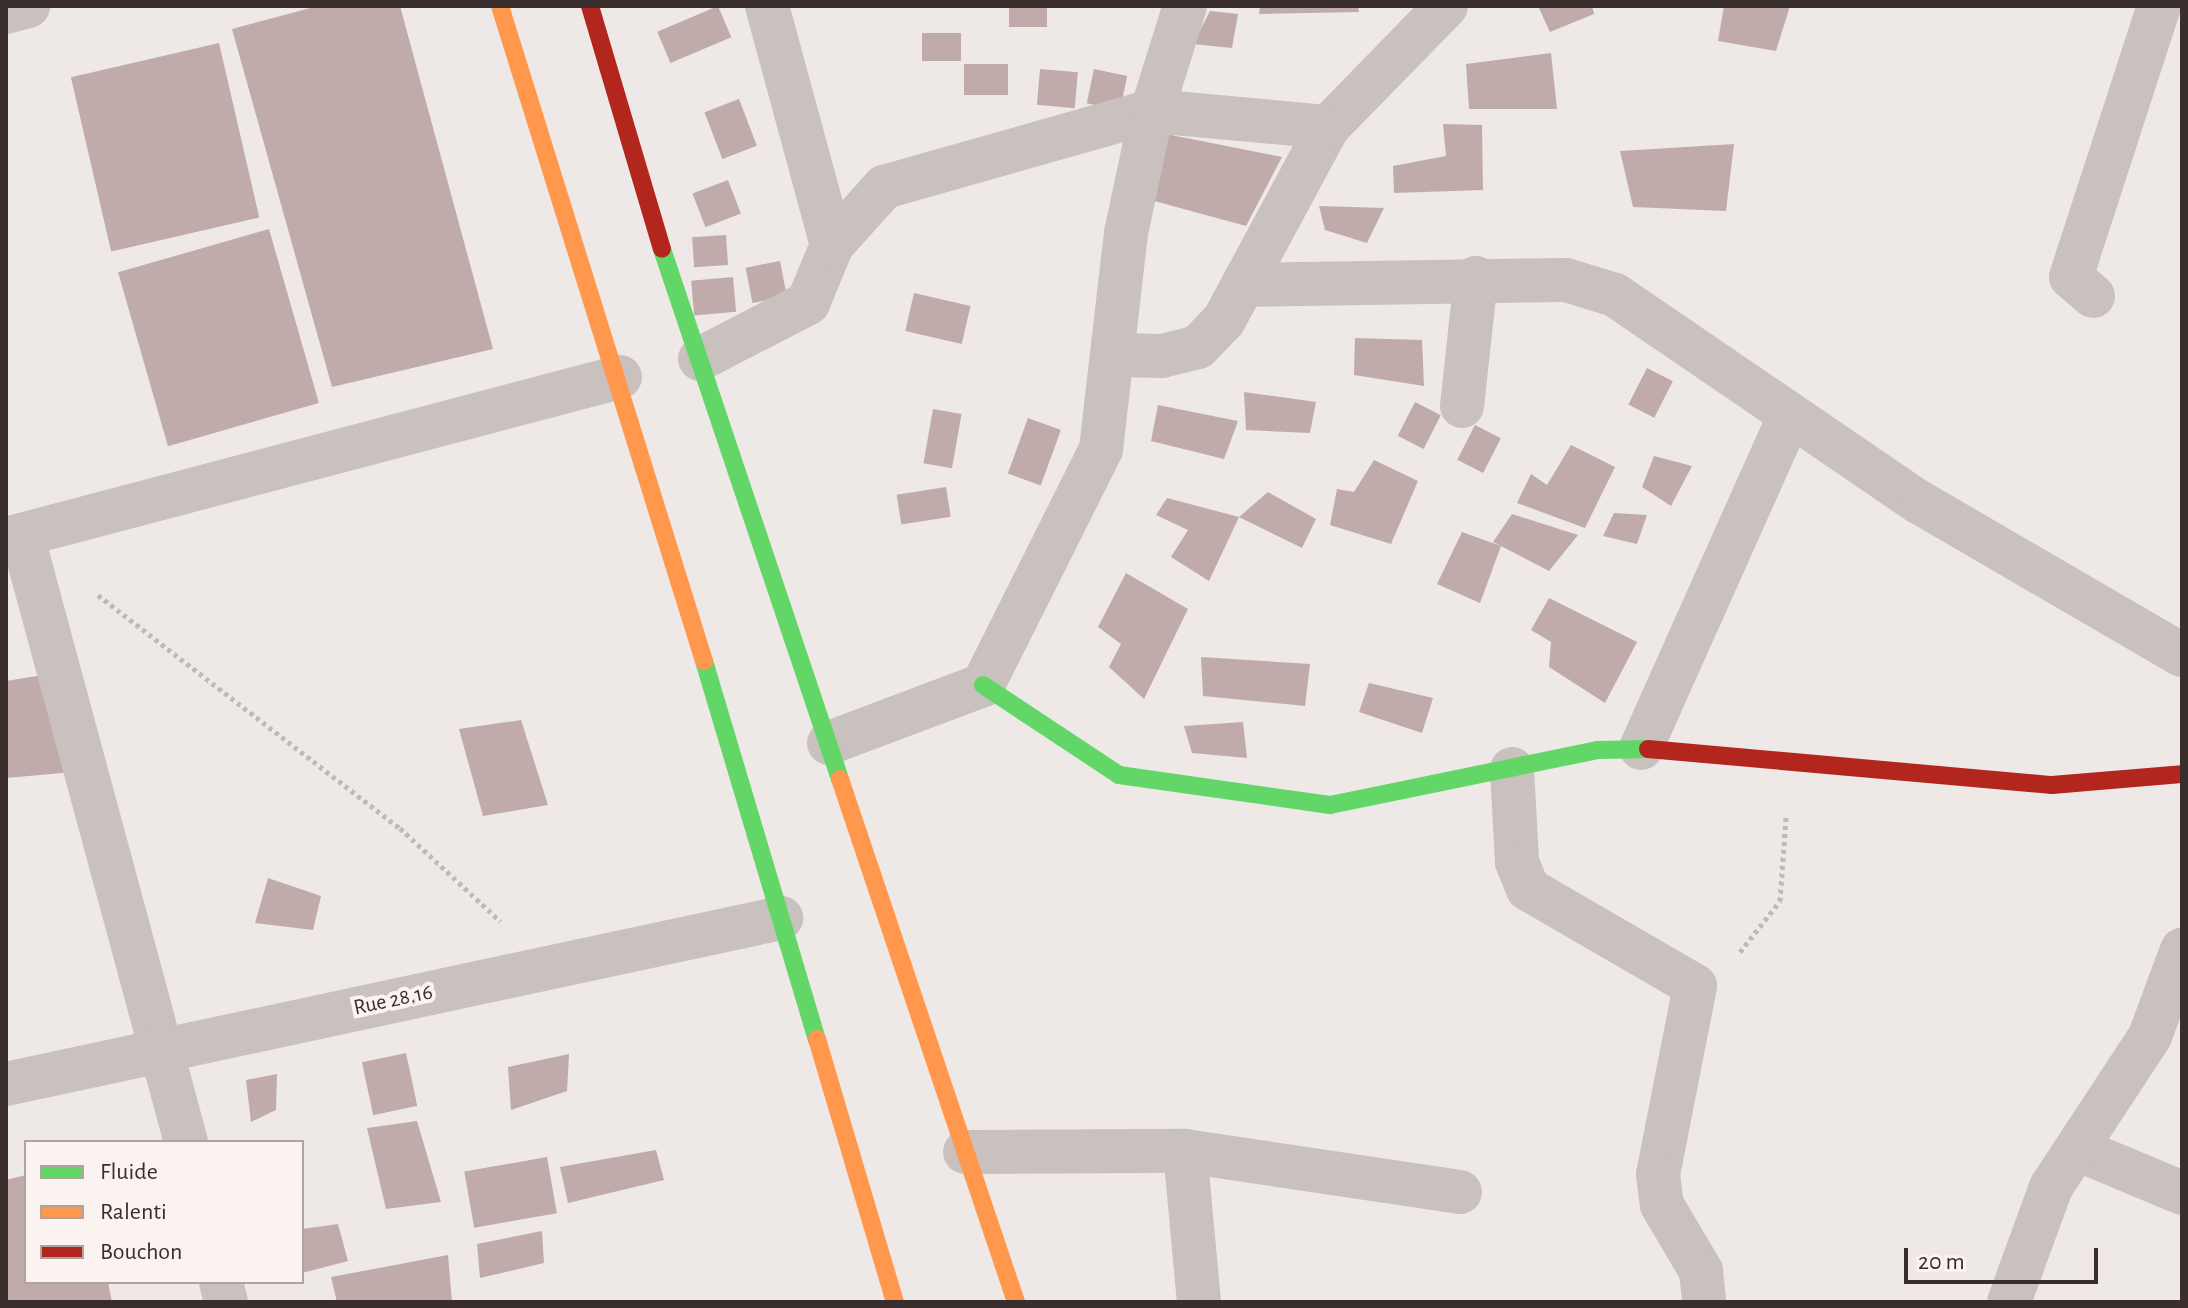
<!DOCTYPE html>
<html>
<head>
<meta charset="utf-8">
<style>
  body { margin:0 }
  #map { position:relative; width:2188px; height:1308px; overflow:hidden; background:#eee9e6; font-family:"Alegreya Sans",sans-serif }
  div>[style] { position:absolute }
  .building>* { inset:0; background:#c0abaa; transform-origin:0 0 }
  .path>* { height:5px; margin-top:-2.5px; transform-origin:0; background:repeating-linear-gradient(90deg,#c0b9b7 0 4px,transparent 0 8px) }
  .street>* { height:44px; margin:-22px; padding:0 22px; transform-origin:22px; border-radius:22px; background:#c8c1be }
  .fast>* { height:18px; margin:-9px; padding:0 9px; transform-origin:9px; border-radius:9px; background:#63d668 }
  .slow>* { height:18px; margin:-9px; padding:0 9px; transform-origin:9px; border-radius:9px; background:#ff974d }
  .jam>* { height:18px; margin:-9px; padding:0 9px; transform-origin:9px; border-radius:9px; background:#b3261e }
  span { translate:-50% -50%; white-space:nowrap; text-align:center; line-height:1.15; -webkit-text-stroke:8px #faf3ef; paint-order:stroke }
  .street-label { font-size:22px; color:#392e2c }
  .frame { position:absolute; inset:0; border:8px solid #392e2c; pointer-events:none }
  .legend { position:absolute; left:24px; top:1140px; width:280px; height:144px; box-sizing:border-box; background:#faf3ef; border:2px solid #ada4a1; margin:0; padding:10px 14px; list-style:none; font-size:24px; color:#392e2c }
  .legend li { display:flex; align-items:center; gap:16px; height:40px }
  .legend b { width:40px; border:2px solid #ada4a1 }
  .scale { position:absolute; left:1904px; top:1248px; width:194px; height:36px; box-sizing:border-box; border:4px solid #392e2c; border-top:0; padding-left:10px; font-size:24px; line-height:28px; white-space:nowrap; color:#392e2c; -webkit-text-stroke:6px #faf3ef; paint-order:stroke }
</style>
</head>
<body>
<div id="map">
  <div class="building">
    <div style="clip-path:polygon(318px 6px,400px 6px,493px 349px,332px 387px,232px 29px)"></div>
    <div style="left:718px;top:6px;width:34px;height:66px;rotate:67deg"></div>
    <div style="left:1009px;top:6px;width:38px;height:21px"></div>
    <div style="clip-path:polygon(1260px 6px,1358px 6px,1359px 12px,1259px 14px)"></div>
    <div style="clip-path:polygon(1538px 6px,1592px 6px,1594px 14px,1550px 32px)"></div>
    <div style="clip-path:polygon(1724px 6px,1790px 6px,1776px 51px,1718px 41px)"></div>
    <div style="clip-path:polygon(1210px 11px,1238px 14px,1232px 48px,1193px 44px)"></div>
    <div style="left:922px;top:33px;width:39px;height:28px"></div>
    <div style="left:219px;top:43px;width:179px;height:152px;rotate:77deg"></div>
    <div style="clip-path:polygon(1551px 53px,1557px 109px,1469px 109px,1466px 64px)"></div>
    <div style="left:964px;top:64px;width:44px;height:31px"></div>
    <div style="left:1040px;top:69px;width:38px;height:36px;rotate:5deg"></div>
    <div style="left:1094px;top:69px;width:34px;height:35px;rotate:12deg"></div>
    <div style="left:739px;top:99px;width:50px;height:37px;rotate:69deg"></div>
    <div style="clip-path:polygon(1443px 124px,1482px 125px,1483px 190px,1394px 193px,1393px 166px,1446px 156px)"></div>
    <div style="clip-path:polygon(1161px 133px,1282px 157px,1246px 226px,1147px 199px)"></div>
    <div style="clip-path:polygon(1734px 144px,1726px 211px,1633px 207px,1620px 151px)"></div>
    <div style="left:728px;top:180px;width:36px;height:38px;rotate:69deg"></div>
    <div style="clip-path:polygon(1319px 206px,1384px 208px,1367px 243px,1325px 230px)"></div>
    <div style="left:269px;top:229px;width:181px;height:157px;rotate:74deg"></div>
    <div style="left:726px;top:235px;width:30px;height:34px;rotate:86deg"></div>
    <div style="left:780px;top:261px;width:36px;height:35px;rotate:79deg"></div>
    <div style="left:733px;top:277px;width:35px;height:42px;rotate:85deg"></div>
    <div style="left:914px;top:293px;width:58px;height:39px;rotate:13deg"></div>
    <div style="clip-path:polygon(1355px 338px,1422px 340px,1424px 386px,1354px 375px)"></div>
    <div style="left:1647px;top:368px;width:29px;height:41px;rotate:27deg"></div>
    <div style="clip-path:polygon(1244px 392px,1316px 402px,1310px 433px,1246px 430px)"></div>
    <div style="left:1415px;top:402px;width:29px;height:38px;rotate:27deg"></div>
    <div style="clip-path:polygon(1158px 405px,1238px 421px,1224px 459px,1151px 441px)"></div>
    <div style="left:933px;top:409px;width:29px;height:55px;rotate:10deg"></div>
    <div style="left:1028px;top:418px;width:35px;height:59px;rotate:20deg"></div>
    <div style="left:1475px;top:425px;width:29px;height:39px;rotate:27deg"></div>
    <div style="clip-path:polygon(1571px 445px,1615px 467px,1585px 528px,1517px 503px,1531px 474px,1547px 485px)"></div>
    <div style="clip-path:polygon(1654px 456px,1692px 466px,1671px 506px,1642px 487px)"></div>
    <div style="clip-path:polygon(1374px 460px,1418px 481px,1391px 544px,1330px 525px,1337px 489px,1354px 492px)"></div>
    <div style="left:946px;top:487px;width:30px;height:50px;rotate:81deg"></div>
    <div style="clip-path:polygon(1268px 492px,1316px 519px,1302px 548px,1239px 517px)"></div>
    <div style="clip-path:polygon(1167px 498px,1239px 517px,1209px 581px,1171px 557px,1188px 530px,1156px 515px)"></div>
    <div style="clip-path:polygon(1614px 513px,1647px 515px,1637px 544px,1603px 536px)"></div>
    <div style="clip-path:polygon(1512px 514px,1578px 535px,1549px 571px,1501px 546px,1480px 603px,1437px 584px,1462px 532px,1501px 546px,1493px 542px)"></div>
    <div style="clip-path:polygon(1126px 573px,1188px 609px,1144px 699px,1109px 667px,1121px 644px,1098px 627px)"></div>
    <div style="clip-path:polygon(1549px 598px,1637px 642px,1605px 703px,1549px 667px,1551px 642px,1531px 630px)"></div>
    <div style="clip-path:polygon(1201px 657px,1310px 664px,1305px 706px,1203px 696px)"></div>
    <div style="clip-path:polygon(55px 673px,73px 772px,6px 778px,6px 681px)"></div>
    <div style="clip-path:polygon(1369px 683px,1433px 698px,1422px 733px,1359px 712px)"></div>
    <div style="clip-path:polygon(521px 720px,548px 805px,483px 816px,459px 729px)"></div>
    <div style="clip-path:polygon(1243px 722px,1247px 758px,1192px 753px,1184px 726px)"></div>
    <div style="clip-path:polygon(268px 878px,321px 896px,313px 930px,255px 923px)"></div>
    <div style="left:406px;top:1053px;width:54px;height:45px;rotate:78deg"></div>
    <div style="clip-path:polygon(569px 1054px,567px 1091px,511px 1110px,508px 1067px)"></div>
    <div style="clip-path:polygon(277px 1074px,276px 1110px,251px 1122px,246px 1080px)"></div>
    <div style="clip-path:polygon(417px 1121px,441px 1202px,386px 1209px,367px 1128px)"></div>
    <div style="clip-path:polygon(656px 1150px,664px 1180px,568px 1203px,560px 1167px)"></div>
    <div style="left:547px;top:1157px;width:57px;height:84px;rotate:80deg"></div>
    <div style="clip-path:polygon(26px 1175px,26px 1282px,108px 1282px,112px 1302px,6px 1302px,6px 1180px)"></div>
    <div style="clip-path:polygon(338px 1224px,348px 1261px,302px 1273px,302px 1229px)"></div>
    <div style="clip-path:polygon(542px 1231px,544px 1263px,480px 1278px,477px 1244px)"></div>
    <div style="clip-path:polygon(448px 1255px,452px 1302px,337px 1302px,331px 1277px)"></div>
  </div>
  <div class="path">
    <div style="left:98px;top:595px;width:381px;rotate:37.7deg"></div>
    <div style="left:400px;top:828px;width:137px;rotate:42.9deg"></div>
    <div style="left:1740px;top:952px;width:65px;rotate:-51.9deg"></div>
    <div style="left:1780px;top:901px;width:84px;rotate:-85.9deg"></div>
  </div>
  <div class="street">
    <div style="left:767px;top:6px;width:248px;rotate:74.8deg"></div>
    <div style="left:6px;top:12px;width:23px;rotate:-15deg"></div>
    <div style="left:1243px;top:285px;width:323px;rotate:-0.9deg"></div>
    <div style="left:1566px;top:280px;width:51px;rotate:17deg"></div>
    <div style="left:1615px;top:295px;width:368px;rotate:34.3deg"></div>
    <div style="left:1919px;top:502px;width:304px;rotate:30.2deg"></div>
    <div style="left:2093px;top:296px;width:29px;rotate:-139deg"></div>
    <div style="left:2071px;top:277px;width:285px;rotate:-72deg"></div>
    <div style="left:1117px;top:355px;width:45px;rotate:1.3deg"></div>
    <div style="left:1162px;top:356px;width:37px;rotate:-14deg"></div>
    <div style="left:1198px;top:347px;width:37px;rotate:-46deg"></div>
    <div style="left:1224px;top:320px;width:219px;rotate:-61.7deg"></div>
    <div style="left:1328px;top:127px;width:169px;rotate:-45.7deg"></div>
    <div style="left:700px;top:359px;width:122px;rotate:-27.4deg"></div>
    <div style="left:808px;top:303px;width:63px;rotate:-67.5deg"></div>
    <div style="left:832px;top:245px;width:78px;rotate:-48.1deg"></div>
    <div style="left:884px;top:187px;width:279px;rotate:-15.8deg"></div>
    <div style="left:1152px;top:111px;width:177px;rotate:5.2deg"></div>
    <div style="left:1462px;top:406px;width:129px;rotate:-83.8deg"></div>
    <div style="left:22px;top:535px;width:629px;rotate:74.88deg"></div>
    <div style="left:6px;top:539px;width:635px;rotate:-14.78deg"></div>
    <div style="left:829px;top:743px;width:165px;rotate:-20.6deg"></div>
    <div style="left:983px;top:685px;width:264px;rotate:-63.4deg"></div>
    <div style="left:1101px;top:449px;width:217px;rotate:-83.4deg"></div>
    <div style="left:1126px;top:233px;width:125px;rotate:-78deg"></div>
    <div style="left:1152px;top:111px;width:110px;rotate:-72.6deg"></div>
    <div style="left:1641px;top:748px;width:360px;rotate:-65.9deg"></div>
    <div style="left:1512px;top:769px;width:93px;rotate:86.9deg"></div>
    <div style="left:1517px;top:862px;width:29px;rotate:68deg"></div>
    <div style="left:1528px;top:889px;width:193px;rotate:30.1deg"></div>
    <div style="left:1695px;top:986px;width:192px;rotate:101.1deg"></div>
    <div style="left:1658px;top:1174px;width:31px;rotate:83deg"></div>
    <div style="left:1662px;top:1205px;width:77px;rotate:59.4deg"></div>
    <div style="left:1701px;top:1271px;width:31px;rotate:84deg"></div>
    <div style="left:6px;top:1084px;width:793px;rotate:-12.09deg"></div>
    <div style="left:2077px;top:1149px;width:114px;rotate:22.7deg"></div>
    <div style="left:1185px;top:1151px;width:152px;rotate:84.7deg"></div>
    <div style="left:965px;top:1152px;width:220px;rotate:-0.3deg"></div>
    <div style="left:1185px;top:1151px;width:278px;rotate:8.5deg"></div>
    <div style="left:221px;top:1282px;width:21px;rotate:76deg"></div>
    <div style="left:2009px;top:1302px;width:122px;rotate:-69.9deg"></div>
    <div style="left:2051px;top:1187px;width:181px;rotate:-56.7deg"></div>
    <div style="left:2150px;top:1036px;width:92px;rotate:-69.6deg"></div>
  </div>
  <div class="fast">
    <div style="left:662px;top:249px;width:559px;rotate:71.44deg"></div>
    <div style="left:704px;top:661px;width:395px;rotate:73.4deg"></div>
    <div style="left:983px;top:685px;width:163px;rotate:33.5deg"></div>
    <div style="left:1119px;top:775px;width:213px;rotate:8.1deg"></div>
    <div style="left:1330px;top:805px;width:274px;rotate:-11.6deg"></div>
    <div style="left:1598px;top:750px;width:50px;rotate:-1.1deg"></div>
  </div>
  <div class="slow">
    <div style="left:500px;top:6px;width:686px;rotate:72.7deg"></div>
    <div style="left:840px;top:779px;width:552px;rotate:71.4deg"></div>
    <div style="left:817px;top:1039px;width:274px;rotate:73.5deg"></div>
  </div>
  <div class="jam">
    <div style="left:590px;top:6px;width:253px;rotate:73.5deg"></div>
    <div style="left:1648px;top:749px;width:406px;rotate:5.1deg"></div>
    <div style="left:2052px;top:785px;width:130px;rotate:-4.8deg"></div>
  </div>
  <div class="street-label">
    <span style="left:393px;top:1000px;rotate:-12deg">Rue 28.16</span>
  </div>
  <div class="frame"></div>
  <ul class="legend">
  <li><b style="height:10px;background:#63d668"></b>Fluide</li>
  <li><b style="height:10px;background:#ff974d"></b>Ralenti</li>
  <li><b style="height:10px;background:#b3261e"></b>Bouchon</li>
  </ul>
  <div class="scale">20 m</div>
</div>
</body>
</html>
